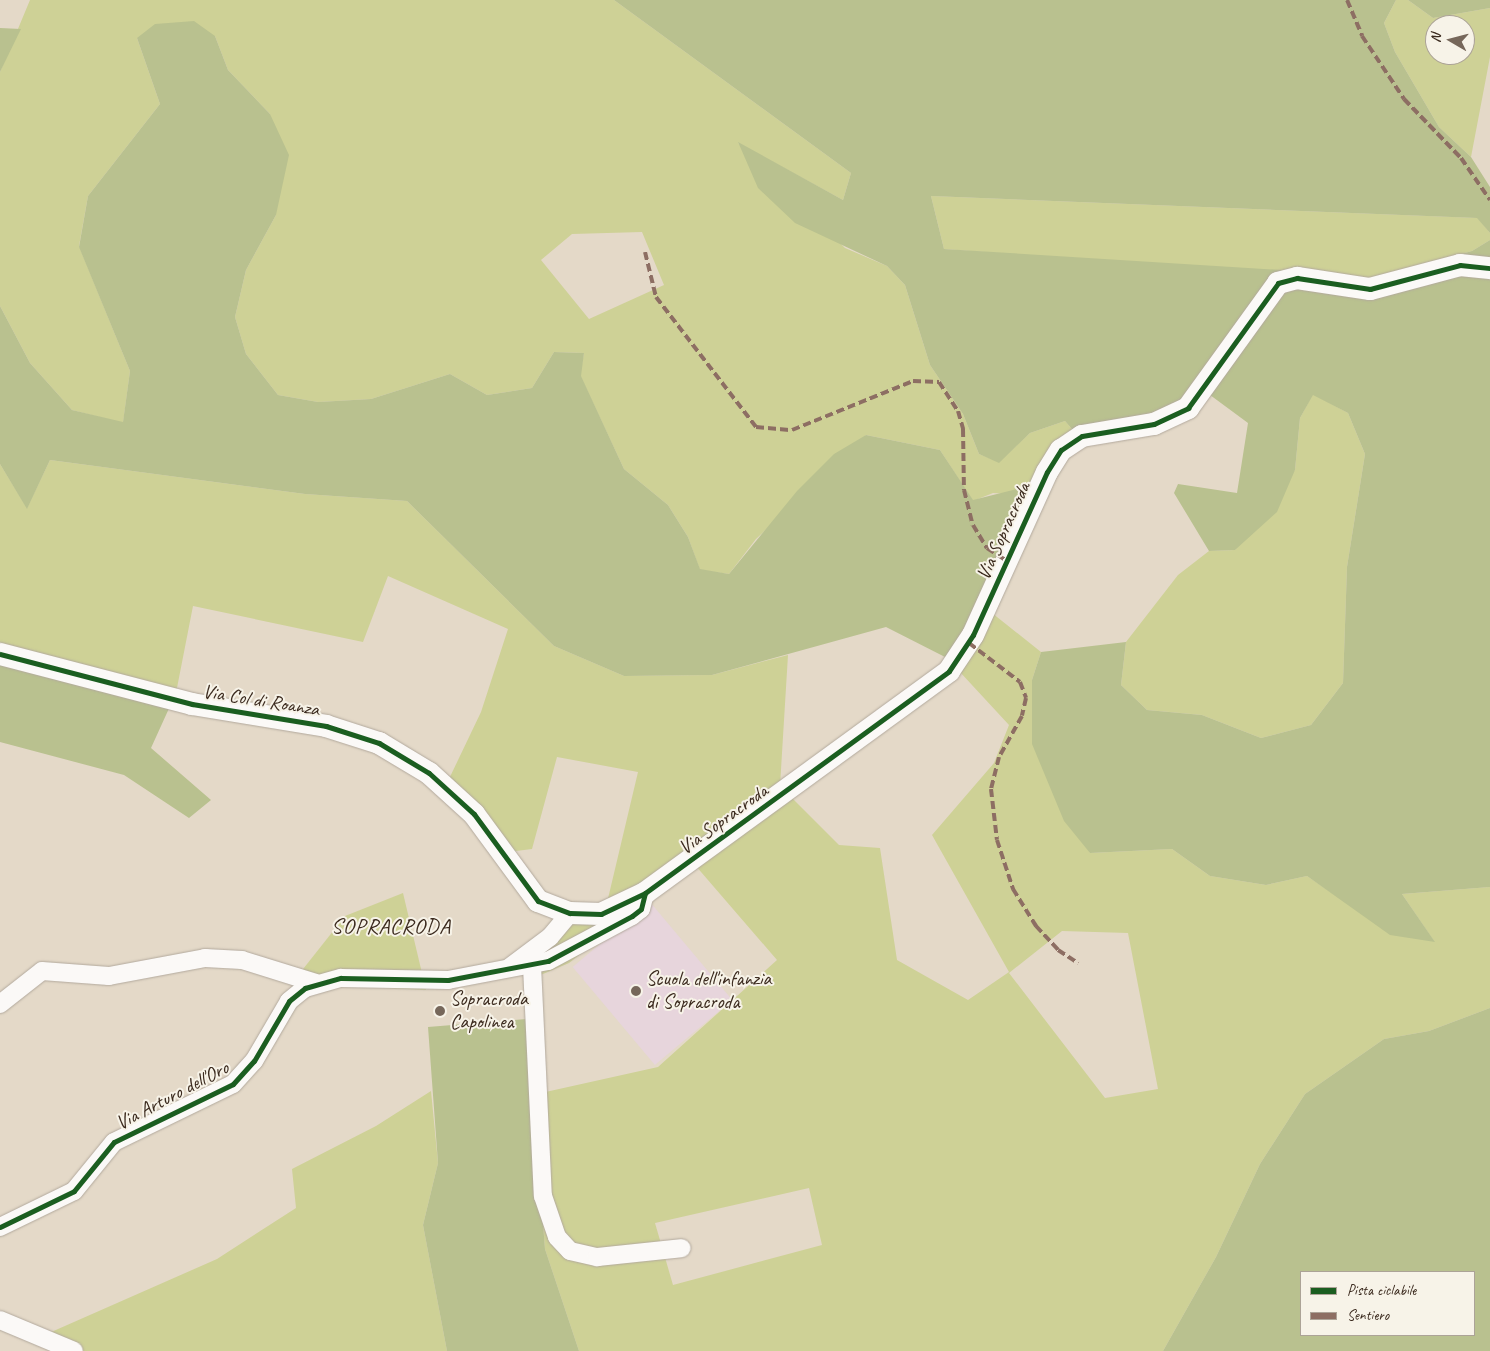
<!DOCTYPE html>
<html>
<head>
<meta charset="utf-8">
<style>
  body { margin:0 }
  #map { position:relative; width:1490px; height:1351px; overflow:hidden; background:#e4d9c8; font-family:Caveat,sans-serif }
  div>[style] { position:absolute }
  .built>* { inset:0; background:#e7d5dc; transform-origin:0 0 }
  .green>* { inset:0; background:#ced196 }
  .forest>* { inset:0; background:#b9c18f }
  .roads { filter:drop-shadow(0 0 1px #b2a99d) drop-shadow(0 0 1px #b2a99d) }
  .minor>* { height:18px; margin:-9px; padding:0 9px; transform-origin:9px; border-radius:9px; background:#fbf9f7 }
  .tertiary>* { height:22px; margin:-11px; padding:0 11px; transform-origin:11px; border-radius:11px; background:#fbf9f7 }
  .quiet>* { height:4px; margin-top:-2px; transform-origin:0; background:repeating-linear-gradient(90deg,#8d6e63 0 8px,transparent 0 12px) }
  .cycleway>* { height:5px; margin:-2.5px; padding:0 2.5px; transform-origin:2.5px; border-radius:2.5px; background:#1b5e20 }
  .dots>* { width:14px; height:14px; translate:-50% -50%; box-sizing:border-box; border:2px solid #f7f3e8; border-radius:50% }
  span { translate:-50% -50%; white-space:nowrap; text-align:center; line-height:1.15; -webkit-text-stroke:4px #f7f3e8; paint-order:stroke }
  .street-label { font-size:20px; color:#3b2a1e }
  .poi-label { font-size:20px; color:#3b2a1e }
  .left { translate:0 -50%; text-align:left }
  .quarter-label { font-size:22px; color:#3b2a1e; letter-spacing:1px }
  .legend { position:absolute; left:1300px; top:1271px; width:175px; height:65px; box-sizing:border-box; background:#f7f3e8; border:1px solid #aca397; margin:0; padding:6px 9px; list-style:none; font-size:15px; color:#3b2a1e }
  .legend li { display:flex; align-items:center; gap:10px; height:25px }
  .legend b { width:25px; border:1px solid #aca397 }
  .north { position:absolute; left:1425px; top:15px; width:50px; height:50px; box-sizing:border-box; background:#f7f3e8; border:1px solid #aca397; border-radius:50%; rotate:278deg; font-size:14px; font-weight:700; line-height:20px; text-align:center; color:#3b2a1e }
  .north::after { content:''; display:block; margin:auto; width:18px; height:22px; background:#76675a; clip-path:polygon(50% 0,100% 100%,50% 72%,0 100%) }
</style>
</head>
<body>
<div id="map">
  <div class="built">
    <div style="left:650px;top:902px;width:128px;height:101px;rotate:50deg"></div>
  </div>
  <div class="green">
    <div style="clip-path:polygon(evenodd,30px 0,614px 0,851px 173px,843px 200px,738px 143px,845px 248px,887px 266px,905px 285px,930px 365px,963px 414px,979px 454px,999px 462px,1030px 433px,1065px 421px,1084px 443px,1050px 478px,1042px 496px,993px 493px,973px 501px,940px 450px,866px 435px,756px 539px,729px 574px,700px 570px,688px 537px,668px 505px,624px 469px,580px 375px,584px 353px,554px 352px,532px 388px,487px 395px,450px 374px,371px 399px,318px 402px,278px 395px,246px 354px,235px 317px,246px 270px,276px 215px,270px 114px,228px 70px,215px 36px,137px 38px,160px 104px,88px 196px,79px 246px,130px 371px,123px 423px,72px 410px,30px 363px,0 306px,0 72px,30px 0,642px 232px,664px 285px,589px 319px,541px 260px,572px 234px,642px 232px)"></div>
    <div style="clip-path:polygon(evenodd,1396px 0,1408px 0,1433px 18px,1490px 8px,1490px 57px,1471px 157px,1439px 127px,1395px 52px,1384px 23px,1396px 0,1435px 25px,1465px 25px,1465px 55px,1435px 55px,1435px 25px)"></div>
    <div style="clip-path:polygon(931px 196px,1478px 218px,1490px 233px,1490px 240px,1472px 251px,1368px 280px,944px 249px)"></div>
    <div style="clip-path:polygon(1313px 394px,1348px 413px,1365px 454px,1347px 567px,1343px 683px,1311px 725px,1261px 738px,1202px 715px,1147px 710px,1121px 685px,1126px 642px,1178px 575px,1209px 551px,1235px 550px,1295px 470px,1300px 418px)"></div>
    <div style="clip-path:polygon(evenodd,50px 460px,305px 494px,407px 501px,554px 646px,624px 676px,712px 675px,788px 655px,780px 786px,839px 845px,880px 848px,897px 960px,968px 1000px,1009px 972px,932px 835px,994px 763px,1009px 725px,947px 658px,992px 613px,1041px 652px,1032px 680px,1090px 853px,1172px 849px,1210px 876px,1266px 885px,1307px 876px,1348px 904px,1434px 941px,1402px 894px,1490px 887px,1490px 1008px,1429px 1031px,1384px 1039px,1305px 1094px,1260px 1164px,1216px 1257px,1163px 1351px,579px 1351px,545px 1249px,532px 1095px,658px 1067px,777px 960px,695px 865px,569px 963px,524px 982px,580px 908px,606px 907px,638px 772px,557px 757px,532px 849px,508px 852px,448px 781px,481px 712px,508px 629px,388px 576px,363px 642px,193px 606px,176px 693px,0 646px,0 464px,27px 508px,50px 460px,1062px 931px,1128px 933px,1158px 1089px,1105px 1098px,1009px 973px,1062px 931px,50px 460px,809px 1188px,822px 1245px,673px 1285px,655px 1223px,809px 1188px)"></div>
    <div style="clip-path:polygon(403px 893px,426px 990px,292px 983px,345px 916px)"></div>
    <div style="clip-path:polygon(431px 1091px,438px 1163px,423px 1225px,447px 1351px,75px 1351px,49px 1333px,217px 1259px,296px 1208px,292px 1169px,376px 1126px)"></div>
  </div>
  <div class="forest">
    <div style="clip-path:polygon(614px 0,1396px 0,1384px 23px,1395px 52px,1439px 127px,1471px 157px,1490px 187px,1490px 233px,1477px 218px,931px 196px,944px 249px,1329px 273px,1368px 280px,1472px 251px,1490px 240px,1490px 887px,1402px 894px,1435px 942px,1390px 935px,1307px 876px,1266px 885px,1210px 876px,1172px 849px,1090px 853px,1064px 821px,1032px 744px,1032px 680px,1041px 652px,1126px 642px,1121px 685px,1147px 710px,1202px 715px,1261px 738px,1311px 725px,1343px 683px,1347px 567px,1365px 454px,1348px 413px,1313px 395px,1300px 418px,1295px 470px,1277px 512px,1235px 550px,1209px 551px,1174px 493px,1178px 484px,1237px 493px,1248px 423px,1206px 392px,1084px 443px,1065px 421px,1030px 433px,999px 463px,979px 454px,963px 414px,930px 365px,905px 285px,887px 266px,795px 223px,758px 188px,738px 142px,843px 200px,851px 173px)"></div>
    <div style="clip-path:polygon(1408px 0,1490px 0,1490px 8px,1433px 18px)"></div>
    <div style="clip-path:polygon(194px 21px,215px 36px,228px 70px,270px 114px,289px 155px,276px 215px,246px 270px,235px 317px,246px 354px,278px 395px,318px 402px,371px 399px,450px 374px,487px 395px,532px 388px,554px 352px,584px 353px,581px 376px,624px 469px,668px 505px,688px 537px,700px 569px,729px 574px,797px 491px,834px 454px,866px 435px,940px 450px,973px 500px,1017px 489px,1042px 496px,947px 658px,886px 627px,712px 675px,624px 676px,554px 646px,407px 501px,305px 494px,50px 460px,27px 509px,0 464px,0 306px,30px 363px,72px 410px,123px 422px,130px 371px,79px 247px,88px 196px,160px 104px,137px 38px,155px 24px)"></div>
    <div style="clip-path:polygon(0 28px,21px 29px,0 72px)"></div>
    <div style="clip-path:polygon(0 646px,176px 693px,151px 748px,211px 800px,189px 818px,124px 775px,0 742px)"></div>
    <div style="clip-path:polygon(evenodd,1490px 1008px,1490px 1351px,1163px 1351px,1216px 1257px,1260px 1164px,1305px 1094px,1384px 1039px,1429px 1031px,1490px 1008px,1301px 1272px,1474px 1272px,1474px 1335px,1301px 1335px,1301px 1272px)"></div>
    <div style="clip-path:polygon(527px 1019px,545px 1249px,579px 1351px,447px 1351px,423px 1225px,438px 1163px,428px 1027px)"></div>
  </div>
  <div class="roads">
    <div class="minor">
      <div style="left:532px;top:966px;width:230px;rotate:87.3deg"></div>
      <div style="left:543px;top:1196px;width:43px;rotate:71.1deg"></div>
      <div style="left:557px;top:1237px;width:19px;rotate:47deg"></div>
      <div style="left:570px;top:1251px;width:28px;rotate:13deg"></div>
      <div style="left:597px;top:1257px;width:85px;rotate:-6deg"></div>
      <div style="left:510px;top:967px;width:50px;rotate:-36.9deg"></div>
      <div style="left:550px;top:937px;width:31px;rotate:-50deg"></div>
      <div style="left:0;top:1004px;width:53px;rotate:-38.2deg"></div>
      <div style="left:42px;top:971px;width:67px;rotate:4.3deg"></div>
      <div style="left:109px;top:976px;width:98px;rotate:-10.6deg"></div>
      <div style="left:205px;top:958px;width:37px;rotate:3deg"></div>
      <div style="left:242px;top:960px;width:77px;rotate:17.3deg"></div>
      <div style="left:0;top:1227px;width:82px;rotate:-25.9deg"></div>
      <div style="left:74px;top:1191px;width:63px;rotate:-50.8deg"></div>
      <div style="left:114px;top:1142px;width:132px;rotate:-26deg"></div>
      <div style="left:233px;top:1084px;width:31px;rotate:-48deg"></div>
      <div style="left:254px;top:1061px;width:69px;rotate:-59.7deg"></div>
      <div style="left:289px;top:1001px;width:21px;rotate:-39deg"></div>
      <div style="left:305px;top:988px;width:37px;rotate:-16deg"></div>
      <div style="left:341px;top:978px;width:107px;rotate:1.1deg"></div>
      <div style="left:448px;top:980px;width:102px;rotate:-10.8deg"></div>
      <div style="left:548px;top:961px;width:95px;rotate:-28.2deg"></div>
      <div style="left:632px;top:916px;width:11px;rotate:-38deg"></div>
      <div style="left:641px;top:909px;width:16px;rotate:-76deg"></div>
      <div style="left:0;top:1320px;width:80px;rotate:22.7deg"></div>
    </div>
    <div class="tertiary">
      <div style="left:0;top:654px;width:198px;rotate:14.6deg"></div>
      <div style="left:192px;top:704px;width:136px;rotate:9.3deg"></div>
      <div style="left:326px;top:726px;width:56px;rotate:17.8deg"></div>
      <div style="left:379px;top:743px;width:58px;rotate:31deg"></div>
      <div style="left:429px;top:773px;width:61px;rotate:42.3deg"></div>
      <div style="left:474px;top:814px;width:108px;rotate:53.7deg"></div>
      <div style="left:538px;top:901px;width:34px;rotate:21deg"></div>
      <div style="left:570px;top:913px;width:31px;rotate:2deg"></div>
      <div style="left:601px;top:914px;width:49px;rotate:-25.5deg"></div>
      <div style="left:645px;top:893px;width:376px;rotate:-36.1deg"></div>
      <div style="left:949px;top:671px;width:43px;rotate:-56.3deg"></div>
      <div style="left:973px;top:635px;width:179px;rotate:-65.6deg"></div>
      <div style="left:1047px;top:472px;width:26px;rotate:-58deg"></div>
      <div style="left:1061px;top:450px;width:25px;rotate:-34deg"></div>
      <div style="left:1082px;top:436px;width:73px;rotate:-9.5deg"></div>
      <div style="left:1154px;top:424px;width:38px;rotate:-25deg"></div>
      <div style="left:1188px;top:408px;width:154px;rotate:-54.2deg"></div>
      <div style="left:1278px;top:283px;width:20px;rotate:-15deg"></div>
      <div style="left:1297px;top:278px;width:74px;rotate:8.6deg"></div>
      <div style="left:1370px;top:289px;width:93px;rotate:-14.9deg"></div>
      <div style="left:1460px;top:265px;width:30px;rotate:6deg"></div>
    </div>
  </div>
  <div class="quiet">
    <div style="left:1347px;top:0;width:39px;rotate:67deg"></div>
    <div style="left:1362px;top:36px;width:76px;rotate:56.3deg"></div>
    <div style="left:1404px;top:99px;width:82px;rotate:46deg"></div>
    <div style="left:1461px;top:158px;width:51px;rotate:55.4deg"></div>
    <div style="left:645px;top:252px;width:46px;rotate:76.3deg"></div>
    <div style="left:656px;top:297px;width:164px;rotate:52.4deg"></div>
    <div style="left:756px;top:427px;width:36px;rotate:5deg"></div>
    <div style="left:792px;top:430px;width:131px;rotate:-22deg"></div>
    <div style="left:913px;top:381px;width:26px;rotate:2deg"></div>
    <div style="left:939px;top:382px;width:35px;rotate:57deg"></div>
    <div style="left:958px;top:411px;width:19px;rotate:74deg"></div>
    <div style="left:963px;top:429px;width:61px;rotate:89.1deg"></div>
    <div style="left:964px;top:490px;width:36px;rotate:76deg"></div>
    <div style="left:973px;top:525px;width:27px;rotate:59deg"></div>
    <div style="left:987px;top:548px;width:24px;rotate:33deg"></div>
    <div style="left:969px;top:643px;width:64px;rotate:37.4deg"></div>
    <div style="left:1020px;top:682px;width:17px;rotate:69deg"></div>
    <div style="left:1026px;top:698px;width:18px;rotate:103deg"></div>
    <div style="left:1022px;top:716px;width:47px;rotate:119.3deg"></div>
    <div style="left:999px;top:757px;width:33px;rotate:104deg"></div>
    <div style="left:991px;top:789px;width:51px;rotate:83.3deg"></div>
    <div style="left:997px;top:840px;width:52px;rotate:71.9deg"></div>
    <div style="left:1013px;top:889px;width:44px;rotate:58.1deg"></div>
    <div style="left:1036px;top:926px;width:33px;rotate:47deg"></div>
    <div style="left:1058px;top:950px;width:24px;rotate:33deg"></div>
  </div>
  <div class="cycleway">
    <div style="left:0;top:654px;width:198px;rotate:14.6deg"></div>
    <div style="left:192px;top:704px;width:136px;rotate:9.3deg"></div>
    <div style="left:326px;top:726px;width:56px;rotate:17.8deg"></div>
    <div style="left:379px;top:743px;width:58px;rotate:31deg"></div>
    <div style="left:429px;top:773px;width:61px;rotate:42.3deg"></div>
    <div style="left:474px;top:814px;width:108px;rotate:53.7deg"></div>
    <div style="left:538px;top:901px;width:34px;rotate:21deg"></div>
    <div style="left:570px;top:913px;width:31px;rotate:2deg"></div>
    <div style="left:601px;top:914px;width:49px;rotate:-25.5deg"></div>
    <div style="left:645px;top:893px;width:376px;rotate:-36.1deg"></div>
    <div style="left:949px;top:671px;width:43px;rotate:-56.3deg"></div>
    <div style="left:973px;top:635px;width:179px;rotate:-65.6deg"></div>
    <div style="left:1047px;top:472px;width:26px;rotate:-58deg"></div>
    <div style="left:1061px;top:450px;width:25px;rotate:-34deg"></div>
    <div style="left:1082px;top:436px;width:73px;rotate:-9.5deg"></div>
    <div style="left:1154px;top:424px;width:38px;rotate:-25deg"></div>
    <div style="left:1188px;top:408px;width:154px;rotate:-54.2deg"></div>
    <div style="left:1278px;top:283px;width:20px;rotate:-15deg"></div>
    <div style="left:1297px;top:278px;width:74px;rotate:8.6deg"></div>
    <div style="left:1370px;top:289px;width:93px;rotate:-14.9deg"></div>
    <div style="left:1460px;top:265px;width:30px;rotate:6deg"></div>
    <div style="left:0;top:1227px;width:82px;rotate:-25.9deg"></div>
    <div style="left:74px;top:1191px;width:63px;rotate:-50.8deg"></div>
    <div style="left:114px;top:1142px;width:132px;rotate:-26deg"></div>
    <div style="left:233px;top:1084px;width:31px;rotate:-48deg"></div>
    <div style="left:254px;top:1061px;width:69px;rotate:-59.7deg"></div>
    <div style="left:289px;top:1001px;width:21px;rotate:-39deg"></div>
    <div style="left:305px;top:988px;width:37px;rotate:-16deg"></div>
    <div style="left:341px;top:978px;width:107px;rotate:1.1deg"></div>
    <div style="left:448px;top:980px;width:102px;rotate:-10.8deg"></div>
    <div style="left:548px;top:961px;width:95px;rotate:-28.2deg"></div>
    <div style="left:632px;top:916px;width:11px;rotate:-38deg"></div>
    <div style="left:641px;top:909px;width:16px;rotate:-76deg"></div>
  </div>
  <div class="dots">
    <div style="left:636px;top:991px;background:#76675a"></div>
    <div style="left:440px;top:1011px;background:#76675a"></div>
  </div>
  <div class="street-label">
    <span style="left:1003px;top:531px;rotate:-66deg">Via Sopracroda</span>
    <span style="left:261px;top:700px;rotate:9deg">Via Col di Roanza</span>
    <span style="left:723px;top:819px;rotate:-36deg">Via Sopracroda</span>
    <span style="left:172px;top:1095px;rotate:-28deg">Via Arturo dell'Oro</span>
  </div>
  <div class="poi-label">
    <span class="left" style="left:646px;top:990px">Scuola dell'infanzia<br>di Sopracroda</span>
    <span class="left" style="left:450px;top:1010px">Sopracroda<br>Capolinea</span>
  </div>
  <div class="quarter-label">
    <span style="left:391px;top:927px">SOPRACRODA</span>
  </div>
  <ul class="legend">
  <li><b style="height:6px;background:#1b5e20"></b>Pista ciclabile</li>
  <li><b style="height:6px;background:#8d6e63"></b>Sentiero</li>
  </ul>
  <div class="north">N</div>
</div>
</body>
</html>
